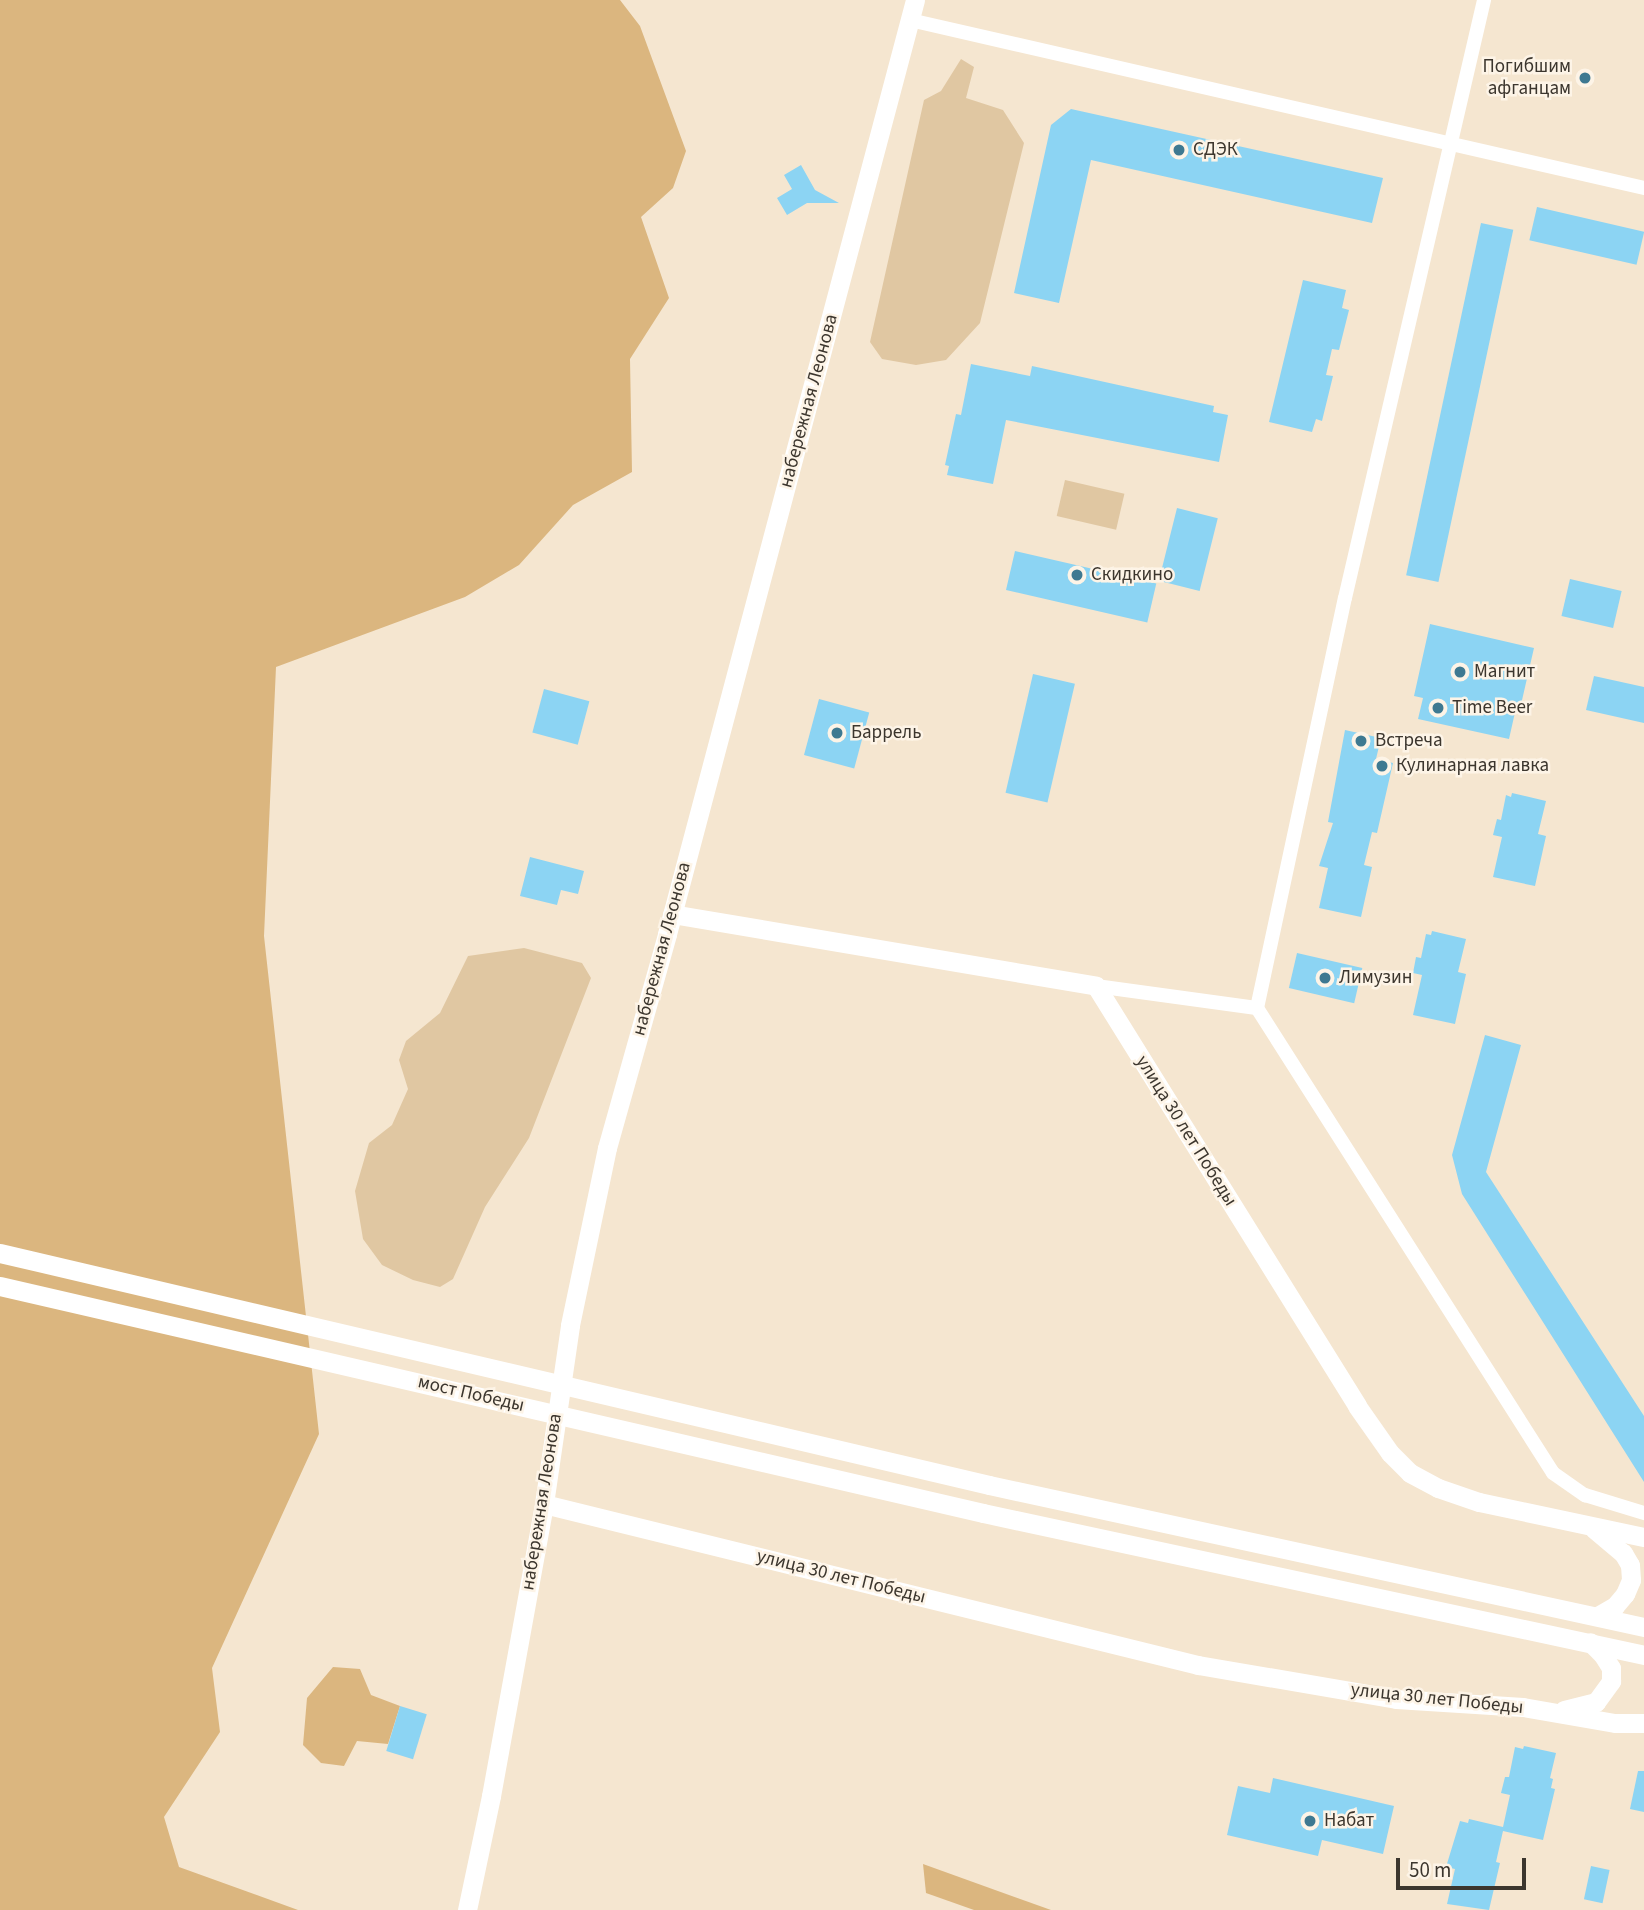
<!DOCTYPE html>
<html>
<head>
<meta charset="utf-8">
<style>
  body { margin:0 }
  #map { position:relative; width:1644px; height:1910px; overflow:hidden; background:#f5e6d0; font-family:"Source Sans 3",sans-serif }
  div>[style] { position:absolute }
  .green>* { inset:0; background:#e0c7a2; transform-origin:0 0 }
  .water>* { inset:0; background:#dbb67f }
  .building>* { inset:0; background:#8cd4f3; transform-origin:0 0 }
  .street>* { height:14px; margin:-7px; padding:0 7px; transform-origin:7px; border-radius:7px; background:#fff }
  .secondary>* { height:19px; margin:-9.5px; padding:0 9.5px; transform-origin:9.5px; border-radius:9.5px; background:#fff }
  .dots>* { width:19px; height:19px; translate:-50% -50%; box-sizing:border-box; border:4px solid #fdf4e7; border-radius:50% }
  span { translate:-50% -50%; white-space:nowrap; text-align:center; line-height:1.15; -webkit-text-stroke:5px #fdf4e7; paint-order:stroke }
  .poi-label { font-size:19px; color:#3c362e }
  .right { translate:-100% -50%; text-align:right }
  .left { translate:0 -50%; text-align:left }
  .street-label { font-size:19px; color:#3c362e }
  .scale { position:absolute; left:1396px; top:1858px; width:130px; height:32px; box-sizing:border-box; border:4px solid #3c362e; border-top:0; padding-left:9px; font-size:21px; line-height:24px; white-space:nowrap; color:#3c362e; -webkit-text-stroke:5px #fdf4e7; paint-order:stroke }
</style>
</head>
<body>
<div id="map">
  <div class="green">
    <div style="clip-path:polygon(961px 59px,974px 67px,966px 98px,1003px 110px,1024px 143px,980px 323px,946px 360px,916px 365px,882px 359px,870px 342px,924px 100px,941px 91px)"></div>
    <div style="left:1065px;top:480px;width:61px;height:37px;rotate:13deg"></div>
    <div style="clip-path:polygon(524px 948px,582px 963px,591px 978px,529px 1138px,485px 1207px,453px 1279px,440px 1287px,413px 1280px,382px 1265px,363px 1239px,355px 1191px,369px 1143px,392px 1125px,408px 1089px,399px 1060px,406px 1041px,440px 1013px,468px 956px)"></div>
  </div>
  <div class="water">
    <div style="clip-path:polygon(0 0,620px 0,640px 26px,686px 151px,673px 188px,641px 217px,669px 298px,630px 359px,632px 472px,573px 505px,519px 565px,465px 597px,276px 667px,264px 936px,319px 1434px,212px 1668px,220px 1732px,164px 1817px,179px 1867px,298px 1910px,0 1910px)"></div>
    <div style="clip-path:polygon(333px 1667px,360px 1669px,371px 1695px,400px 1706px,388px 1744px,357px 1741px,344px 1766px,321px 1763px,303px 1745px,307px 1698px)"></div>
    <div style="clip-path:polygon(923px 1864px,1051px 1910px,974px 1910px,926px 1893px)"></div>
  </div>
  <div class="building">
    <div style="clip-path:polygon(1071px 109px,1383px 178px,1372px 223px,1091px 160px,1059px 303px,1014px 293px,1051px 125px)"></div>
    <div style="clip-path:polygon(801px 165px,815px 190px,839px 203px,807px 203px,787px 215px,777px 198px,792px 189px,784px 175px)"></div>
    <div style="left:1537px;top:207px;width:110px;height:34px;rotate:13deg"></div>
    <div style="left:1481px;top:223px;width:33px;height:360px;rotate:12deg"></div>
    <div style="clip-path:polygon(1303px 280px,1346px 290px,1342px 308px,1349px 310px,1339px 350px,1332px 349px,1326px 375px,1333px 376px,1322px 421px,1316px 419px,1312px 432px,1269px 422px)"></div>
    <div style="clip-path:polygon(971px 364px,1030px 376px,1032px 366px,1214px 406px,1213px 412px,1228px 415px,1219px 462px,1006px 420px,993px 484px,947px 475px,949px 466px,945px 465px,956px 414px,961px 415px)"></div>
    <div style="left:1177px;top:508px;width:42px;height:75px;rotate:14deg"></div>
    <div style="left:1015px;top:551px;width:145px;height:40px;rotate:13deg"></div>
    <div style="left:1570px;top:579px;width:53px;height:38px;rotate:13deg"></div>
    <div style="clip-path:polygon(1430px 624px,1534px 648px,1520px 709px,1516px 708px,1509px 739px,1418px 719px,1423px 698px,1414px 696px)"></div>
    <div style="left:1033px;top:674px;width:43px;height:122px;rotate:13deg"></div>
    <div style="clip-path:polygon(1594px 676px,1644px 687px,1644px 723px,1586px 710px)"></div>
    <div style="left:544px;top:689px;width:47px;height:45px;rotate:15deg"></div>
    <div style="left:819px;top:699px;width:52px;height:58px;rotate:15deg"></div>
    <div style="clip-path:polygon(1345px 730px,1381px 738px,1376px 759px,1393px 763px,1377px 833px,1372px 832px,1364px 865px,1372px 867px,1361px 917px,1319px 908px,1328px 868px,1319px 866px,1333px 823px,1328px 822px)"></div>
    <div style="clip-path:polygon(1512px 793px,1546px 801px,1538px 834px,1546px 836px,1535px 886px,1493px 877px,1502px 837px,1493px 835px,1497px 819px,1501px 820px,1506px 795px,1511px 797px)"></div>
    <div style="clip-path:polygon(530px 857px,584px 871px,578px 894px,561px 890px,557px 905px,520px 896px)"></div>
    <div style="clip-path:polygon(1432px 931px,1466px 939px,1458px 972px,1466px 974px,1455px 1024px,1413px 1015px,1422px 975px,1413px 973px,1416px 957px,1421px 958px,1426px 934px,1431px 935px)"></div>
    <div style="left:1297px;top:953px;width:67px;height:36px;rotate:13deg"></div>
    <div style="clip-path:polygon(1485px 1035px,1521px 1045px,1486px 1172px,1644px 1416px,1644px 1482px,1462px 1194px,1452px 1155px)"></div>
    <div style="left:400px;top:1706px;width:28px;height:47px;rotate:17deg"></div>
    <div style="clip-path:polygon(1524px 1746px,1556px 1753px,1550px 1778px,1553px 1779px,1551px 1788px,1555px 1789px,1543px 1840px,1503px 1831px,1496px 1862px,1500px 1863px,1489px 1910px,1447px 1904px,1455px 1869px,1446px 1867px,1460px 1821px,1468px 1823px,1469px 1819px,1503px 1827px,1510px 1795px,1501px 1793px,1505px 1777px,1509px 1777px,1515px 1747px,1523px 1749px)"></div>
    <div style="clip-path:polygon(1638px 1771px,1644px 1771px,1644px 1812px,1630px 1809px)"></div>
    <div style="clip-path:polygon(1273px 1778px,1394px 1806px,1383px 1854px,1322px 1840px,1318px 1856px,1227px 1835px,1238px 1786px,1270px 1793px)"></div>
    <div style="left:1591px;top:1866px;width:19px;height:34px;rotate:12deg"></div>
  </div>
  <div class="street">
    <div style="left:910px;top:20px;width:753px;rotate:12.89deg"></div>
    <div style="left:1096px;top:986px;width:162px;rotate:7.8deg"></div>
    <div style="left:1257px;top:1008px;width:551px;rotate:57.52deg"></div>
    <div style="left:1553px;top:1473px;width:39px;rotate:35deg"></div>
    <div style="left:1585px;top:1495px;width:62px;rotate:17deg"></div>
    <div style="left:1257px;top:1008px;width:419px;rotate:-77.9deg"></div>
    <div style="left:1345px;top:598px;width:614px;rotate:-76.91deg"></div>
  </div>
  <div class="secondary">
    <div style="left:672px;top:914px;width:430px;rotate:9.6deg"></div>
    <div style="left:1096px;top:986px;width:494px;rotate:58.1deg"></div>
    <div style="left:1357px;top:1406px;width:57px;rotate:54.9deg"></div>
    <div style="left:1390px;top:1453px;width:28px;rotate:45deg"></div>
    <div style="left:1410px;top:1473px;width:32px;rotate:28deg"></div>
    <div style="left:1438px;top:1488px;width:43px;rotate:18.9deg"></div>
    <div style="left:1479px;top:1502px;width:169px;rotate:12deg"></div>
    <div style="left:0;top:1253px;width:1016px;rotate:13.2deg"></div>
    <div style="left:989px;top:1485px;width:670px;rotate:12.23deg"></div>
    <div style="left:0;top:1286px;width:1009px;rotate:13deg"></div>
    <div style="left:983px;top:1513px;width:676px;rotate:12.12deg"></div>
    <div style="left:544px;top:1504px;width:674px;rotate:13.83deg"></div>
    <div style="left:1198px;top:1665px;width:201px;rotate:9.7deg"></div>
    <div style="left:1396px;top:1699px;width:127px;rotate:3.6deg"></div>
    <div style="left:1523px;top:1707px;width:93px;rotate:9.9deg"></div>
    <div style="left:1615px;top:1723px;width:29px"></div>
    <div style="left:1594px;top:1529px;width:38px;rotate:40deg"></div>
    <div style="left:1623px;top:1553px;width:14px;rotate:60deg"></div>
    <div style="left:1630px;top:1565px;width:15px;rotate:86deg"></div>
    <div style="left:1631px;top:1580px;width:15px;rotate:113deg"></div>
    <div style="left:1625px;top:1594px;width:16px;rotate:130deg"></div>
    <div style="left:1615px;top:1606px;width:20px;rotate:150deg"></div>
    <div style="left:1564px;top:1710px;width:33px;rotate:-14deg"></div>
    <div style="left:1596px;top:1702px;width:26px;rotate:-54deg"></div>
    <div style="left:1611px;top:1681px;width:13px;rotate:-90deg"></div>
    <div style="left:1611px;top:1668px;width:15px;rotate:-122deg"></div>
    <div style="left:1603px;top:1655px;width:18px;rotate:-135deg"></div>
    <div style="left:467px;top:1910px;width:116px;rotate:-78.1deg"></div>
    <div style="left:491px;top:1796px;width:297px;rotate:-79.7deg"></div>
    <div style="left:544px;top:1504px;width:181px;rotate:-81.7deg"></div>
    <div style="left:570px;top:1325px;width:181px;rotate:-78.2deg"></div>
    <div style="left:607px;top:1148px;width:222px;rotate:-74.3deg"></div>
    <div style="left:667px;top:934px;width:966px;rotate:-75.13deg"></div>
  </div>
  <div class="dots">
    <div style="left:1585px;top:78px;background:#3e7991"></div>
    <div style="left:1179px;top:150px;background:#3e7991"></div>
    <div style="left:1077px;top:575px;background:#3e7991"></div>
    <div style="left:1460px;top:672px;background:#3e7991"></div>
    <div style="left:1438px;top:708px;background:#3e7991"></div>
    <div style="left:837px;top:733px;background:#3e7991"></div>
    <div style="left:1361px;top:741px;background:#3e7991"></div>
    <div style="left:1382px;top:766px;background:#3e7991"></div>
    <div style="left:1325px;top:978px;background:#3e7991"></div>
    <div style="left:1310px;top:1821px;background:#3e7991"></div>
  </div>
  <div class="poi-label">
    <span class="right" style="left:1571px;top:78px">Погибшим<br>афганцам</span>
    <span class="left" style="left:1193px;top:150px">СДЭК</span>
    <span class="left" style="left:1091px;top:575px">Скидкино</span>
    <span class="left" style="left:1474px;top:672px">Магнит</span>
    <span class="left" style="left:1452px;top:708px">Time Beer</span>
    <span class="left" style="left:851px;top:733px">Баррель</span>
    <span class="left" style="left:1375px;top:741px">Встреча</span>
    <span class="left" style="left:1396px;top:766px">Кулинарная лавка</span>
    <span class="left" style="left:1339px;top:978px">Лимузин</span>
    <span class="left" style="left:1324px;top:1821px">Набат</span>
  </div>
  <div class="street-label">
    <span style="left:809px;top:401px;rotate:-75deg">набережная Леонова</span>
    <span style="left:662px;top:949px;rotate:-75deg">набережная Леонова</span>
    <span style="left:1186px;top:1131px;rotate:58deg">улица 30 лет Победы</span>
    <span style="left:471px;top:1394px;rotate:13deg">мост Победы</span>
    <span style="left:542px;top:1502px;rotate:-81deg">набережная Леонова</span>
    <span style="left:841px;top:1577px;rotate:14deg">улица 30 лет Победы</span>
    <span style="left:1437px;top:1699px;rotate:6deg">улица 30 лет Победы</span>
  </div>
  <div class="scale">50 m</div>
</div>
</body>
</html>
